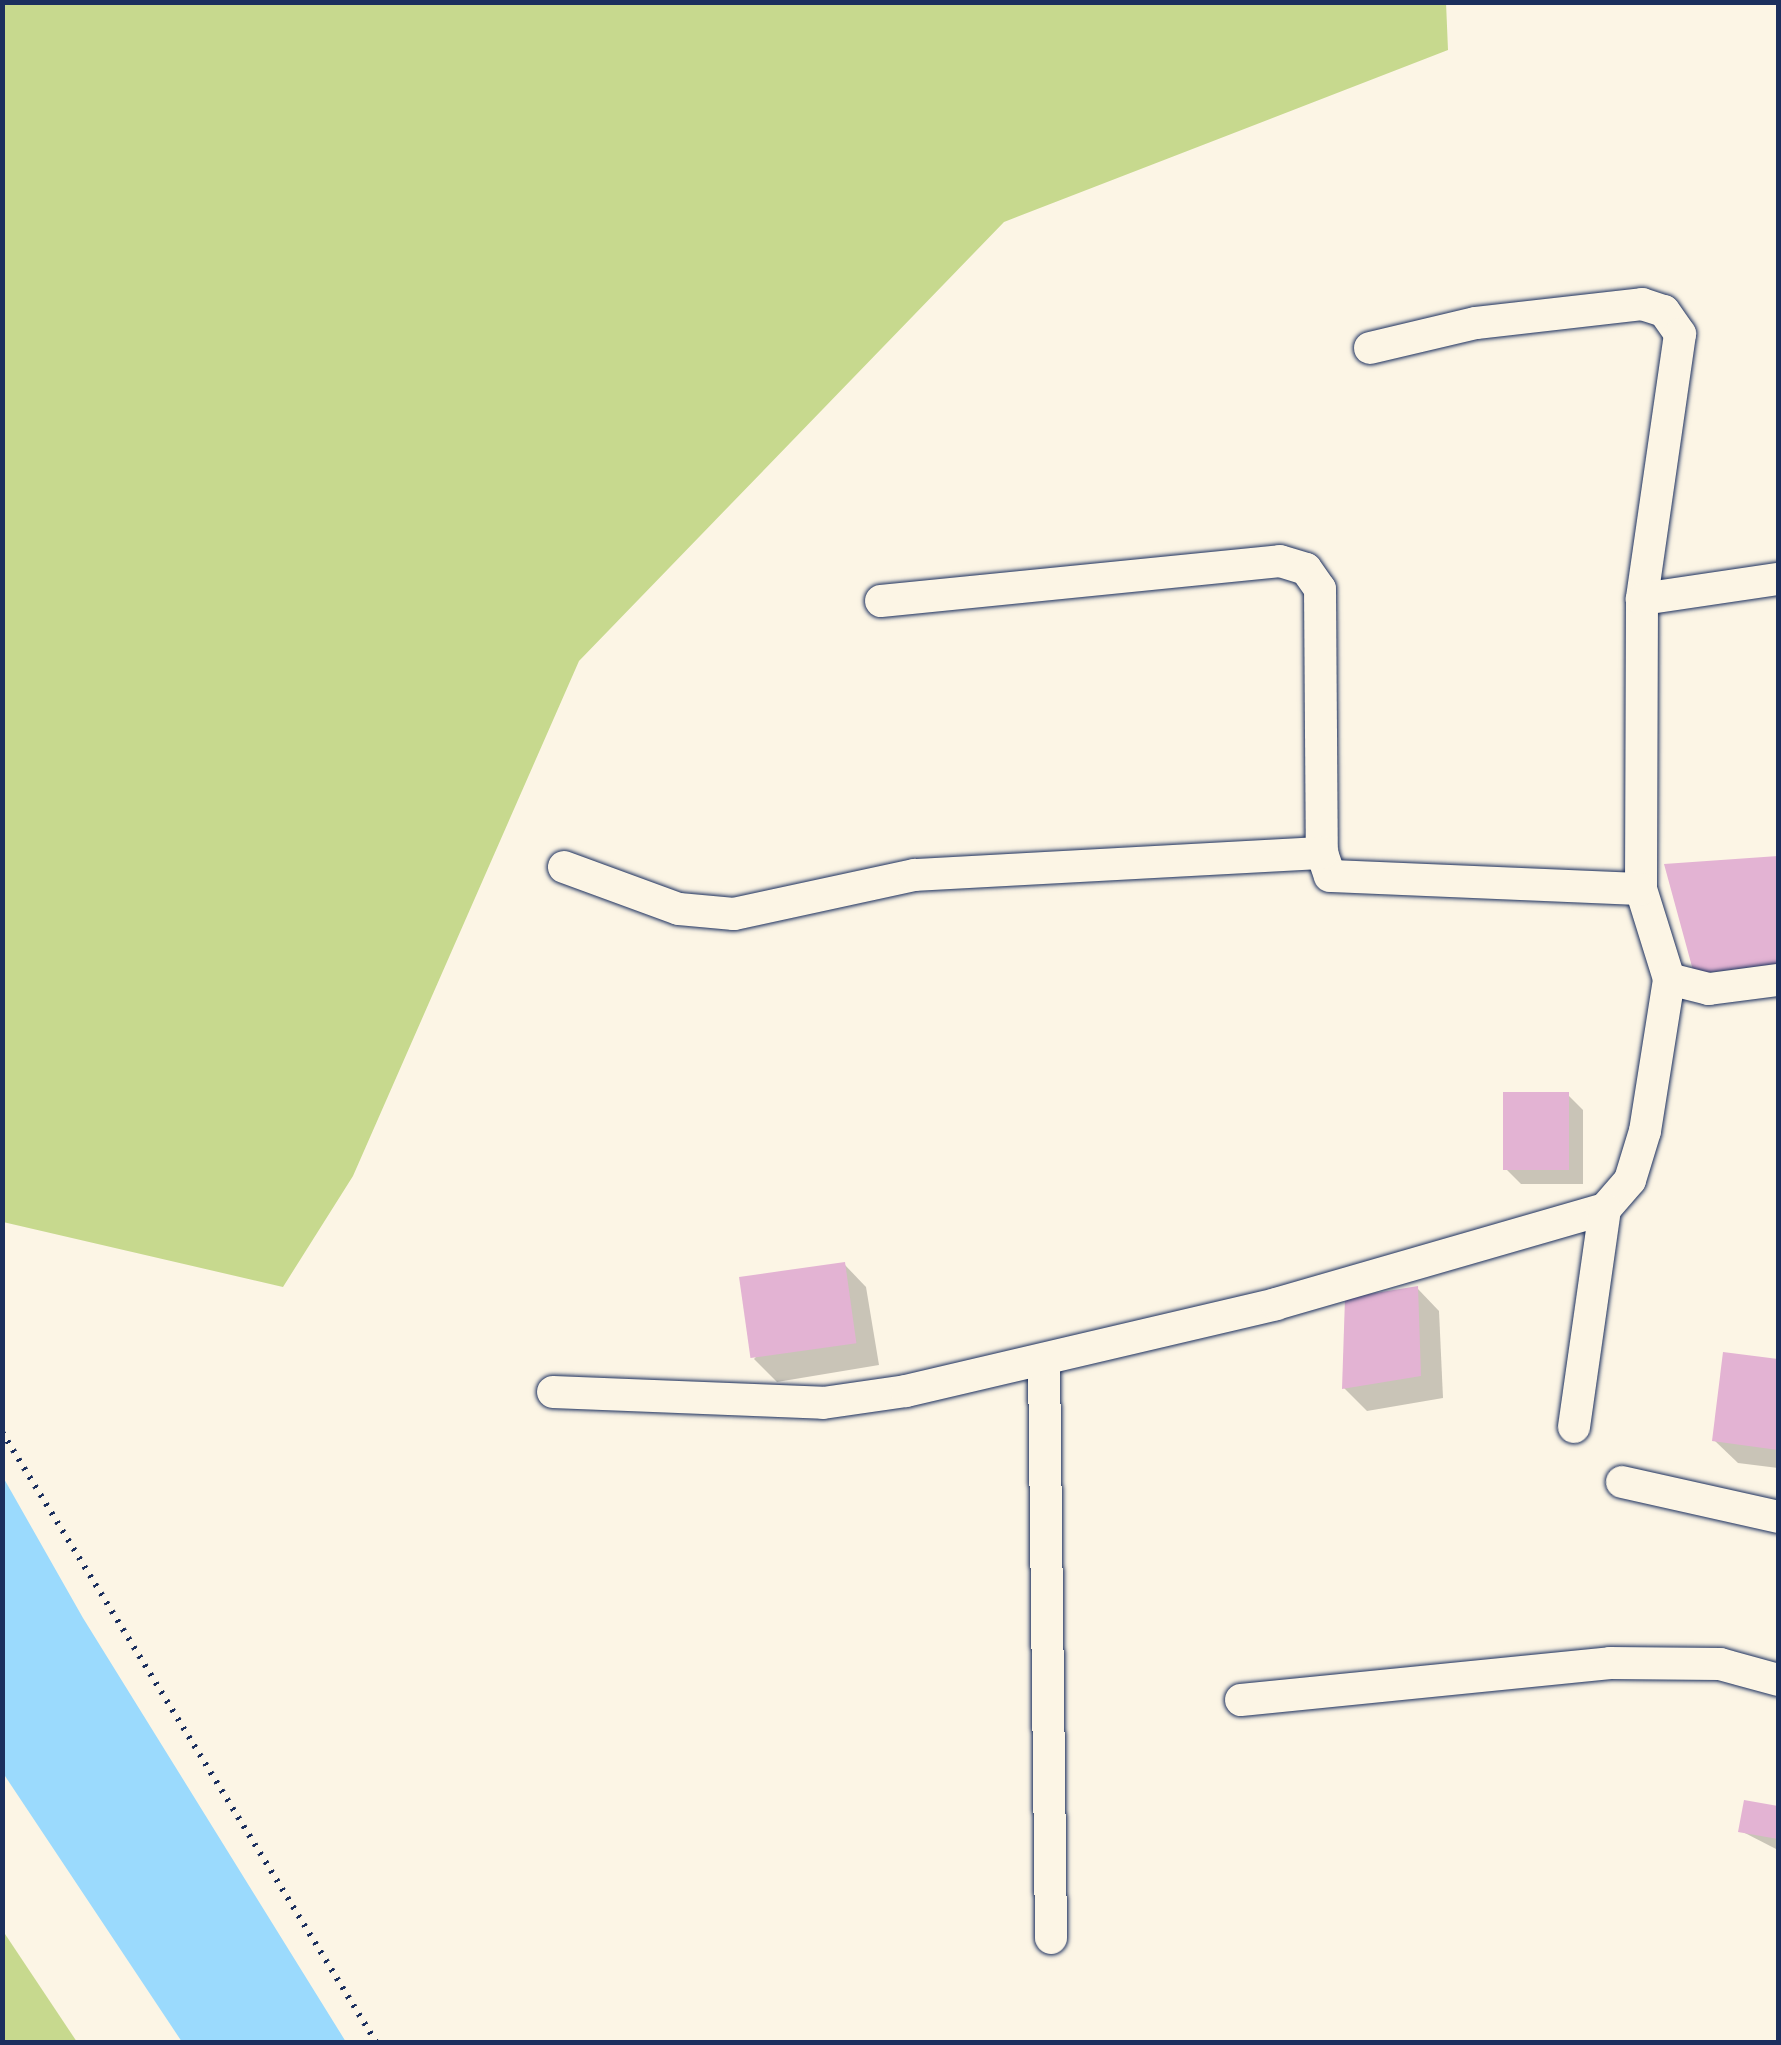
<!DOCTYPE html>
<html>
<head>
<meta charset="utf-8">
<style>
  body { margin:0 }
  #map { position:relative; width:1781px; height:2045px; overflow:hidden; background:#fcf5e5; font-family:Delius,sans-serif }
  div>[style] { position:absolute }
  .green>* { inset:0; background:#c7d98e }
  .water>* { inset:0; background:#9bdafd }
  .shadow>* { inset:0; background:#0003 }
  .building>* { inset:0; background:#e3b3d3; transform-origin:0 0 }
  .path>* { height:6px; margin-top:-3px; transform-origin:0; background:repeating-linear-gradient(90deg,#1b2f5e 0 2.5px,transparent 0 10.5px) }
  .roads { filter:drop-shadow(0 0 2px #1b2f5e) drop-shadow(0 0 2px #1b2f5e) }
  .street>* { height:32px; margin:-16px; padding:0 16px; transform-origin:16px; border-radius:16px; background:#fcf5e5 }
  span { translate:-50% -50%; white-space:nowrap; text-align:center; line-height:1.15; -webkit-text-stroke:10px #fcf5e5; paint-order:stroke }
  .frame { position:absolute; inset:0; border:5px solid #1b2f5e; pointer-events:none }
</style>
</head>
<body>
<div id="map">
  <div class="green">
    <div style="clip-path:polygon(3px 2px,1446px 2px,1448px 50px,1004px 222px,579px 661px,353px 1176px,283px 1287px,3px 1222px)"></div>
    <div style="clip-path:polygon(3px 1931px,77px 2042px,3px 2042px)"></div>
  </div>
  <div class="water">
    <div style="clip-path:polygon(3px 1477px,83px 1618px,346px 2042px,182px 2042px,3px 1773px)"></div>
  </div>
  <div class="shadow">
    <div style="clip-path:polygon(1778px 859px,1778px 989px,1696px 973px,1668px 866px)"></div>
    <div style="clip-path:polygon(1568px 1095px,1583px 1110px,1583px 1184px,1521px 1184px,1506px 1169px)"></div>
    <div style="clip-path:polygon(844px 1264px,866px 1287px,879px 1365px,777px 1382px,754px 1359px)"></div>
    <div style="clip-path:polygon(1417px 1288px,1439px 1311px,1443px 1398px,1367px 1411px,1344px 1388px)"></div>
    <div style="clip-path:polygon(1726px 1355px,1778px 1361px,1778px 1468px,1738px 1463px,1715px 1441px)"></div>
    <div style="clip-path:polygon(1746px 1803px,1778px 1809px,1778px 1850px,1741px 1831px)"></div>
  </div>
  <div class="building">
    <div style="clip-path:polygon(1778px 856px,1778px 964px,1694px 974px,1664px 864px)"></div>
    <div style="left:1503px;top:1092px;width:66px;height:78px"></div>
    <div style="left:845px;top:1262px;width:82px;height:107px;rotate:82deg"></div>
    <div style="clip-path:polygon(1418px 1286px,1421px 1376px,1342px 1389px,1345px 1298px)"></div>
    <div style="clip-path:polygon(1723px 1352px,1778px 1359px,1778px 1450px,1712px 1441px)"></div>
    <div style="clip-path:polygon(1744px 1800px,1778px 1806px,1778px 1839px,1738px 1832px)"></div>
  </div>
  <div class="path">
    <div style="left:2px;top:1432px;width:716px;rotate:58.49deg"></div>
  </div>
  <div class="roads">
    <div class="street">
      <div style="left:1370px;top:348px;width:109px;rotate:-13.3deg"></div>
      <div style="left:1476px;top:323px;width:167px;rotate:-6.5deg"></div>
      <div style="left:1642px;top:304px;width:23px;rotate:18deg"></div>
      <div style="left:1664px;top:311px;width:28px;rotate:55deg"></div>
      <div style="left:1680px;top:334px;width:268px;rotate:98.2deg"></div>
      <div style="left:1642px;top:599px;width:290px;rotate:90.2deg"></div>
      <div style="left:1641px;top:889px;width:94px;rotate:72.7deg"></div>
      <div style="left:1669px;top:979px;width:41px;rotate:14deg"></div>
      <div style="left:1709px;top:989px;width:70px;rotate:-7.4deg"></div>
      <div style="left:1642px;top:599px;width:137px;rotate:-8.4deg"></div>
      <div style="left:881px;top:601px;width:401px;rotate:-5.7deg"></div>
      <div style="left:1280px;top:561px;width:27px;rotate:17deg"></div>
      <div style="left:1306px;top:569px;width:24px;rotate:55deg"></div>
      <div style="left:1320px;top:589px;width:264px;rotate:89.6deg"></div>
      <div style="left:1322px;top:853px;width:24px;rotate:71deg"></div>
      <div style="left:1330px;top:876px;width:311px;rotate:2.4deg"></div>
      <div style="left:564px;top:867px;width:122px;rotate:20.1deg"></div>
      <div style="left:679px;top:909px;width:55px;rotate:5.2deg"></div>
      <div style="left:734px;top:914px;width:185px;rotate:-12.2deg"></div>
      <div style="left:915px;top:875px;width:408px;rotate:-3.1deg"></div>
      <div style="left:1044px;top:1362px;width:576px;rotate:89.3deg"></div>
      <div style="left:553px;top:1392px;width:270px;rotate:2.3deg"></div>
      <div style="left:823px;top:1403px;width:84px;rotate:-8.2deg"></div>
      <div style="left:906px;top:1391px;width:380px;rotate:-13.2deg"></div>
      <div style="left:1276px;top:1304px;width:342px;rotate:-16.1deg"></div>
      <div style="left:1605px;top:1209px;width:38px;rotate:-49deg"></div>
      <div style="left:1630px;top:1180px;width:51px;rotate:-73deg"></div>
      <div style="left:1645px;top:1131px;width:154px;rotate:-81deg"></div>
      <div style="left:1574px;top:1427px;width:220px;rotate:-81.9deg"></div>
      <div style="left:1622px;top:1482px;width:160px;rotate:12.6deg"></div>
      <div style="left:1241px;top:1700px;width:371px;rotate:-5.7deg"></div>
      <div style="left:1610px;top:1663px;width:110px;rotate:0.5deg"></div>
      <div style="left:1720px;top:1664px;width:60px;rotate:15.4deg"></div>
    </div>
  </div>
  <div class="frame"></div>
</div>
</body>
</html>
